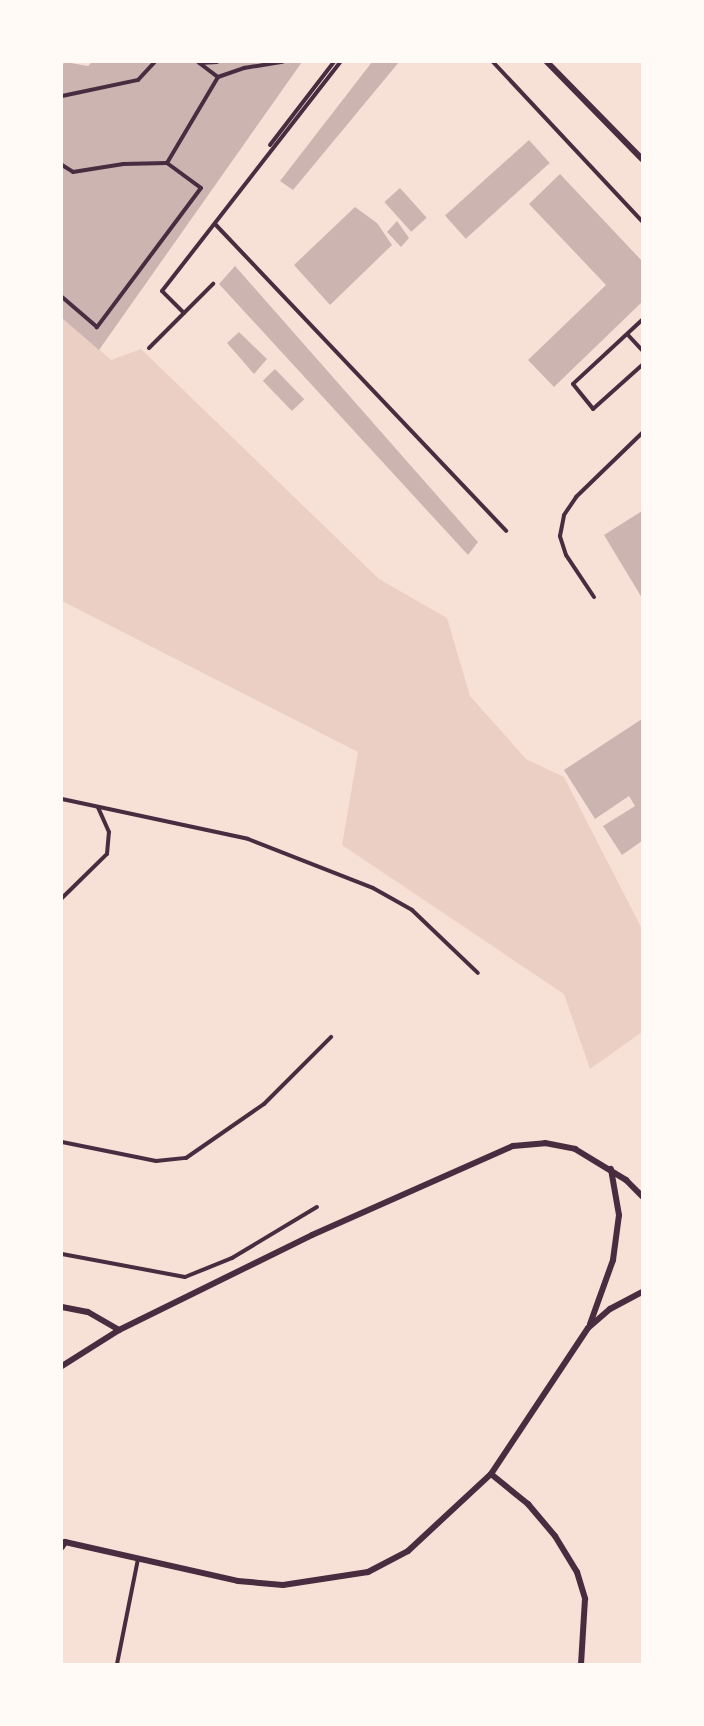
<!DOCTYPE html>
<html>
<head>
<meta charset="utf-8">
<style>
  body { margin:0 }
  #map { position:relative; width:704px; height:1726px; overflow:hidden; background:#f7e1d7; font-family:"Archivo Narrow",sans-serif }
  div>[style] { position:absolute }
  .green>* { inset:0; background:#ebcfc5 }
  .building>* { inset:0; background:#ccb4b1; transform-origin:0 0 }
  .service>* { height:4px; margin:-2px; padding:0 2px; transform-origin:2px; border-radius:2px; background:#4a2c40 }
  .minor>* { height:6px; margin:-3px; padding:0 3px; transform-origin:3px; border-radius:3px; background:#4a2c40 }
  span { translate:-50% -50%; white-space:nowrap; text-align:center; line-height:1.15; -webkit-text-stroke:4.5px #fffaf5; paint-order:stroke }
  .frame { position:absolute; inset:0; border:63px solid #fffaf5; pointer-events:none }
</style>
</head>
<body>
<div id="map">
  <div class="green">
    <div style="clip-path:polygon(62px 316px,111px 360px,141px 349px,379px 579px,447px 618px,470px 696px,526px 759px,564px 777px,642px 929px,642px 1032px,590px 1069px,564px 994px,342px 845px,358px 752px,62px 601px)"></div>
  </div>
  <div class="building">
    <div style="clip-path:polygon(65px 62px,88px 66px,92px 62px,302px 62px,99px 350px,62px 318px,62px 65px)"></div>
    <div style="clip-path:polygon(372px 62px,399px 62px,293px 190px,280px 181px)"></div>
    <div style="left:529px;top:140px;width:31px;height:113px;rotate:48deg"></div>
    <div style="clip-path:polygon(560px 174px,642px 261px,642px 302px,554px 387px,528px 360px,606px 285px,529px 204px)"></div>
    <div style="left:400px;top:188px;width:40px;height:21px;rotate:48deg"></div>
    <div style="clip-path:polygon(355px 207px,377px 223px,392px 245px,330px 305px,294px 265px)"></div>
    <div style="clip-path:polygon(397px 221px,409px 238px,401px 247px,387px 232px)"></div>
    <div style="clip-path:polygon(235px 266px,478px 542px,468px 555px,219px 284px)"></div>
    <div style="clip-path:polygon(239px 332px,267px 359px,254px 374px,227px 343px)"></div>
    <div style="left:275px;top:369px;width:42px;height:17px;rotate:46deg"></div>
    <div style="clip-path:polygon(642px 511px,642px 598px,604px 535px)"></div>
    <div style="clip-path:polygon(642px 719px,642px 841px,622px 855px,603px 826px,635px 806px,629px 796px,595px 819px,564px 770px)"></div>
  </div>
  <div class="service">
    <div style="left:198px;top:62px;width:25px;rotate:37deg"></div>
    <div style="left:493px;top:62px;width:218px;rotate:46.9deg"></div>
    <div style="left:200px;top:63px;width:17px;rotate:-3deg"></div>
    <div style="left:62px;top:96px;width:78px;rotate:-11.9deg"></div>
    <div style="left:138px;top:80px;width:25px;rotate:-47deg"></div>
    <div style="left:270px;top:145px;width:105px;rotate:-52.4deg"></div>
    <div style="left:167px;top:163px;width:100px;rotate:-59.3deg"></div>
    <div style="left:218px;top:77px;width:28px;rotate:-19deg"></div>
    <div style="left:244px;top:68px;width:39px;rotate:-9deg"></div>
    <div style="left:62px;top:165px;width:13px;rotate:32deg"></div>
    <div style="left:73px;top:172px;width:51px;rotate:-9.1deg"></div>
    <div style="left:123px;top:164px;width:44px;rotate:-1.3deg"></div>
    <div style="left:167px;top:163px;width:42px;rotate:36.3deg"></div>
    <div style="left:201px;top:188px;width:174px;rotate:126.8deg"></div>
    <div style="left:97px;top:327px;width:46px;rotate:-139.4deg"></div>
    <div style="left:215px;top:224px;width:423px;rotate:46.5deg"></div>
    <div style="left:184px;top:313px;width:31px;rotate:-135deg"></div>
    <div style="left:162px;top:291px;width:290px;rotate:-52.1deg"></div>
    <div style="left:642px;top:320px;width:94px;rotate:137.2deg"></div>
    <div style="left:573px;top:384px;width:32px;rotate:51deg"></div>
    <div style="left:593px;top:409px;width:66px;rotate:-41.9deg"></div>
    <div style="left:628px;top:335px;width:21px;rotate:47deg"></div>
    <div style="left:149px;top:348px;width:91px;rotate:-45deg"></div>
    <div style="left:594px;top:597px;width:50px;rotate:-123.7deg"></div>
    <div style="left:566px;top:555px;width:20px;rotate:-108deg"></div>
    <div style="left:560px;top:536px;width:21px;rotate:-79deg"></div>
    <div style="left:564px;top:515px;width:22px;rotate:-56deg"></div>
    <div style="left:576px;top:497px;width:92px;rotate:-44.1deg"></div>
    <div style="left:62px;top:799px;width:190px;rotate:12.1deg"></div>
    <div style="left:248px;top:839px;width:134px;rotate:21.4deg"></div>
    <div style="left:373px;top:888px;width:45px;rotate:29.4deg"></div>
    <div style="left:412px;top:910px;width:91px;rotate:43.7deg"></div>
    <div style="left:62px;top:898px;width:63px;rotate:-44.4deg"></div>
    <div style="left:107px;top:854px;width:22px;rotate:-85deg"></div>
    <div style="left:109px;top:832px;width:27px;rotate:-114deg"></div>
    <div style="left:62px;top:1142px;width:96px;rotate:11.4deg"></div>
    <div style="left:156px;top:1161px;width:30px;rotate:-6deg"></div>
    <div style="left:186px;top:1158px;width:95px;rotate:-34.7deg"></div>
    <div style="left:264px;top:1104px;width:95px;rotate:-45deg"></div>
    <div style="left:62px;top:1254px;width:125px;rotate:10.6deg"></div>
    <div style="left:185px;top:1277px;width:51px;rotate:-22deg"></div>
    <div style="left:232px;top:1258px;width:99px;rotate:-31deg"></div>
    <div style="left:117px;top:1664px;width:107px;rotate:-78.7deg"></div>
  </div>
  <div class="minor">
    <div style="left:547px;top:62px;width:136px;rotate:45.6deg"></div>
    <div style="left:62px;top:1307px;width:26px;rotate:11deg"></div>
    <div style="left:88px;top:1312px;width:36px;rotate:30deg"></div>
    <div style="left:590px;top:1324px;width:68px;rotate:-70.2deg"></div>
    <div style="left:613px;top:1260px;width:45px;rotate:-82.4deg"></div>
    <div style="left:619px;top:1215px;width:47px;rotate:-99.9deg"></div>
    <div style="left:62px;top:1366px;width:67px;rotate:-32.3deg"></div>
    <div style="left:119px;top:1330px;width:215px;rotate:-26.2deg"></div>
    <div style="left:312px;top:1235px;width:220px;rotate:-23.9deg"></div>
    <div style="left:513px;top:1146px;width:32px;rotate:-5deg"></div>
    <div style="left:545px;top:1143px;width:31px;rotate:11deg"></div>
    <div style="left:575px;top:1149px;width:60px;rotate:31.3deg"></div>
    <div style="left:626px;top:1180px;width:23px;rotate:45deg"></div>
    <div style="left:491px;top:1474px;width:48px;rotate:39deg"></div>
    <div style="left:528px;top:1504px;width:42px;rotate:49.8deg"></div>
    <div style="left:555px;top:1536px;width:42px;rotate:58.6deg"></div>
    <div style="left:577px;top:1572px;width:28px;rotate:73deg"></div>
    <div style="left:585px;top:1599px;width:65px;rotate:93.5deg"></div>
    <div style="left:62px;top:1547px;width:6px;rotate:-59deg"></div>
    <div style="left:65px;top:1542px;width:177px;rotate:12.7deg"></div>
    <div style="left:238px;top:1581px;width:45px;rotate:5.1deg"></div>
    <div style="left:283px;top:1585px;width:86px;rotate:-8.7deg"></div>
    <div style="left:368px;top:1572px;width:45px;rotate:-27.7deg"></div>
    <div style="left:408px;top:1551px;width:113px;rotate:-42.9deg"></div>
    <div style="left:491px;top:1474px;width:175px;rotate:-56.4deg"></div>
    <div style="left:588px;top:1328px;width:29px;rotate:-41deg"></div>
    <div style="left:610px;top:1309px;width:36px;rotate:-28deg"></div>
  </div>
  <div class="frame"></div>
</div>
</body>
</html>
